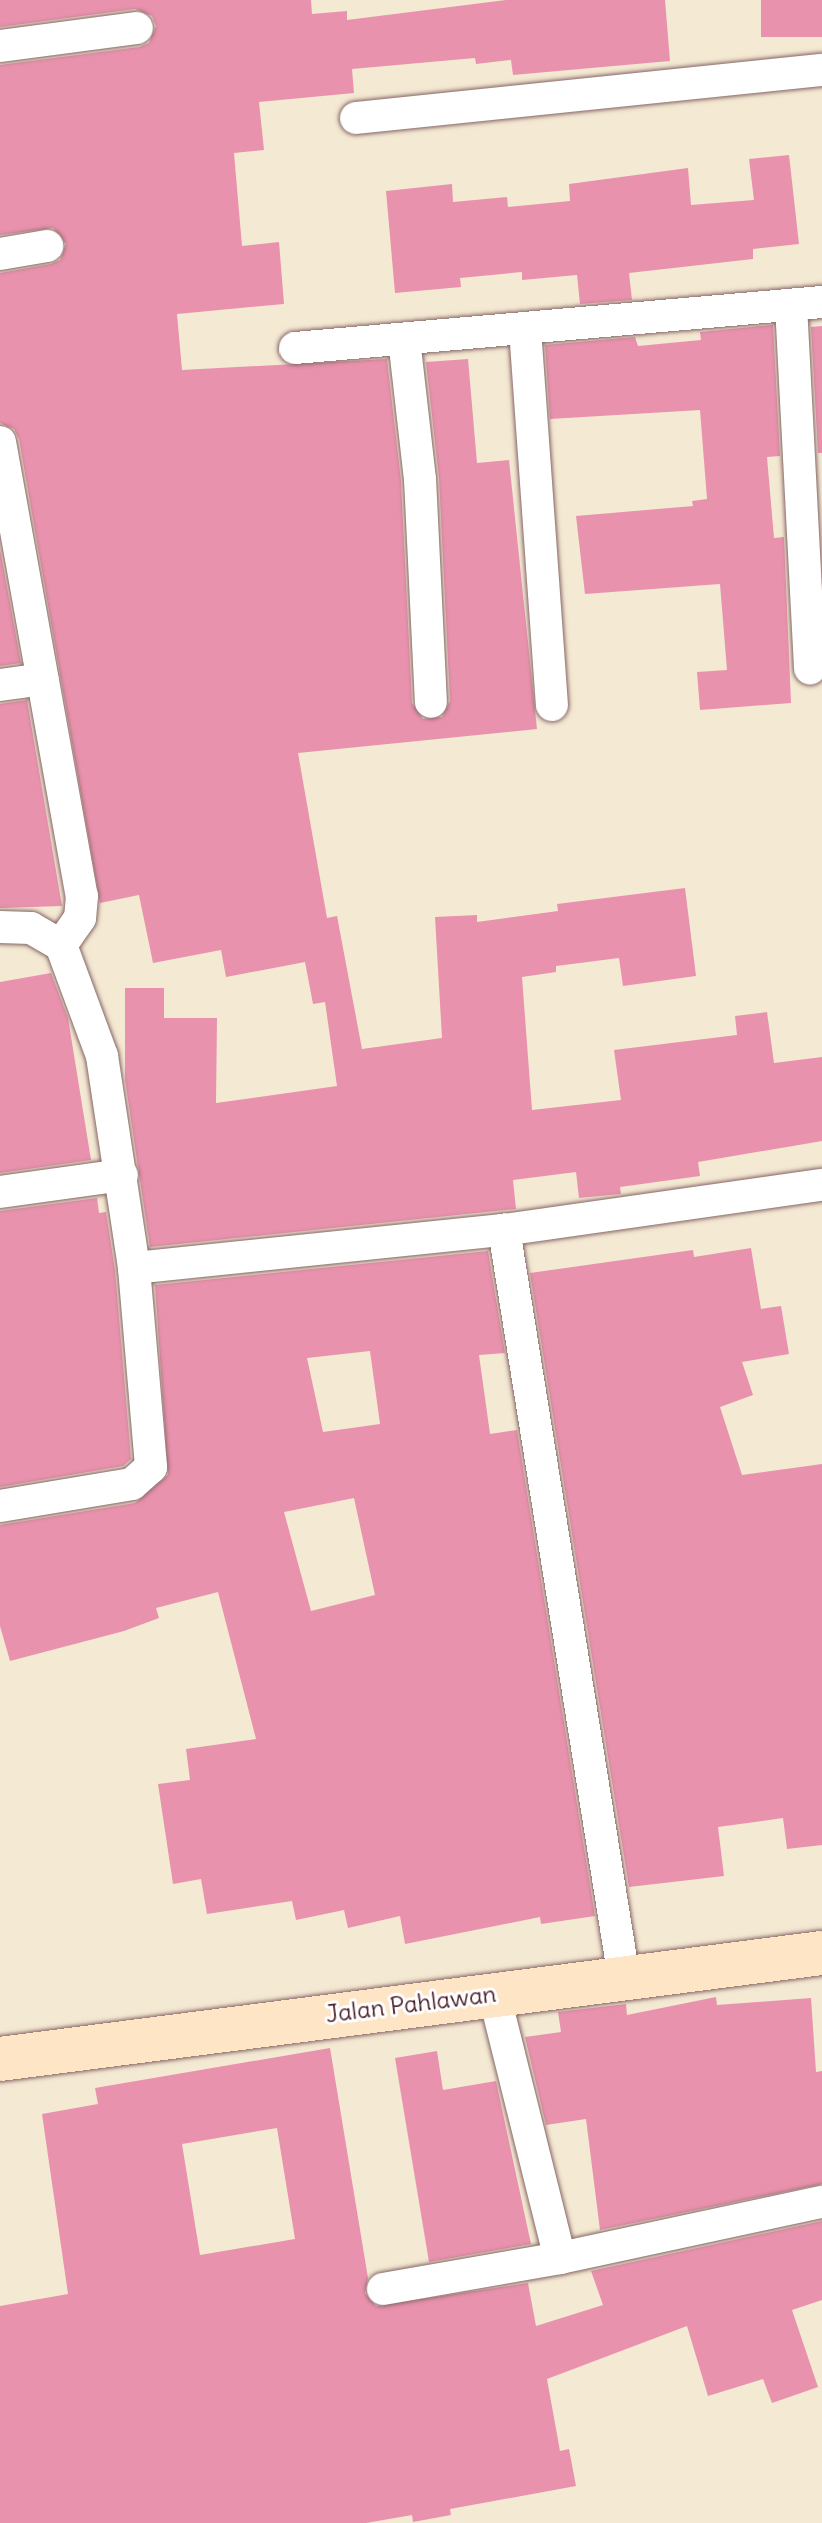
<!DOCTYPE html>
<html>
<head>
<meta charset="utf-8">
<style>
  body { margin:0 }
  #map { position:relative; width:822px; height:2523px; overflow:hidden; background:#f4e9d3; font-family:Delius,sans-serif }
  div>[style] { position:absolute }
  .building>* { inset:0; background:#e992ae; transform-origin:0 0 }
  .roads { filter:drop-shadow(0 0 2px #866666) drop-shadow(0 0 2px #866666) }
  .minor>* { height:32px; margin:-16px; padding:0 16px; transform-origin:16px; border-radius:16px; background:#fff }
  .secondary>* { height:44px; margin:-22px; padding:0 22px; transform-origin:22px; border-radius:22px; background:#fde5c5 }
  span { translate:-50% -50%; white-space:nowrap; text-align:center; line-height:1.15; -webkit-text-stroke:6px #fff; paint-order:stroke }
  .street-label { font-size:24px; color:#4a1f2b }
</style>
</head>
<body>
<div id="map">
  <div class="building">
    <div style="clip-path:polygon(0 0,311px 0,312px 14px,347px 11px,347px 20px,506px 0,665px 0,670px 61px,513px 75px,511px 60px,476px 64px,475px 58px,352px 69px,354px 93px,259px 102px,264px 150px,234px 153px,242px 246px,279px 242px,284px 304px,177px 314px,182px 370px,387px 359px,401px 481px,412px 703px,423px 719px,442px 717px,450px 701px,439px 478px,426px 362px,468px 359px,477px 463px,509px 460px,537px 729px,298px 753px,327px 918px,337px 916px,362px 1049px,442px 1038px,435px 917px,477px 915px,477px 922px,558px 911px,557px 904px,685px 888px,696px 976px,623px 986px,619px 958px,556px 966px,556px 972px,522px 977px,532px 1110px,621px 1100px,614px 1050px,737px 1035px,735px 1016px,767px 1012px,774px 1063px,822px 1057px,822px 1141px,698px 1162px,700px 1176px,620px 1187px,621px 1194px,579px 1198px,576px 1172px,513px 1180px,516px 1209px,150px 1247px,125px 1080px,125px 988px,164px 988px,164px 1018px,217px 1018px,216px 1103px,337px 1086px,325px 1002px,313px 1004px,305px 962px,226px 977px,221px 950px,153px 963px,139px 895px,100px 903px,19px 439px,14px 429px,0 423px,0 273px,51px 264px,60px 260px,66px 244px,53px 228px,0 235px,0 65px,139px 47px,149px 43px,156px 26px,152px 16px,135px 9px,0 27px)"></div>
    <div style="left:761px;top:0;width:61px;height:37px"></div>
    <div style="clip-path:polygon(789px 155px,799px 244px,753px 249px,753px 259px,629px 273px,632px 300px,580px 304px,577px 275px,522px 280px,522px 272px,460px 278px,461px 287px,395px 293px,386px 191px,452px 184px,453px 202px,507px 197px,508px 207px,570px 201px,569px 184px,688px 168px,691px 205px,754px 200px,749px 159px)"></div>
    <div style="clip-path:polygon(773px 325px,780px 456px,767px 457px,774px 538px,784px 537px,791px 703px,700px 710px,697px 672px,727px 670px,720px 584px,585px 594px,576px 516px,693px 506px,692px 501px,707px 499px,700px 410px,550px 419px,545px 345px,635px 337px,638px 346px,701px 340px,700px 332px)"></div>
    <div style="clip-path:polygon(822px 326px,822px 453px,818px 453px,811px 327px)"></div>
    <div style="clip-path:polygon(0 549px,21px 663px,0 666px)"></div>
    <div style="clip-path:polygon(27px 700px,62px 906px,0 908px,0 704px)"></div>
    <div style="clip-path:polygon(51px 973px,68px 1018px,91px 1160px,0 1173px,0 982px)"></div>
    <div style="clip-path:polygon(97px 1198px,99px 1213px,106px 1212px,115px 1270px,131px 1459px,123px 1466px,0 1487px,0 1211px)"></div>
    <div style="clip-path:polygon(751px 1248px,761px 1309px,781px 1306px,789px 1354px,742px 1362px,753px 1395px,720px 1407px,742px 1475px,822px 1464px,822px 1845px,787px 1849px,783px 1818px,718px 1827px,724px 1876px,629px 1887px,530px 1273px,693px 1250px,694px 1257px)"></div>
    <div style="clip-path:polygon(evenodd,488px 1251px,505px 1353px,479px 1355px,490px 1434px,517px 1430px,595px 1916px,541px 1924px,540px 1917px,405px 1944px,400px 1916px,348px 1928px,344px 1910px,296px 1920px,292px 1901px,207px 1914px,201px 1879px,173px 1884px,158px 1784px,190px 1780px,186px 1749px,256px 1739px,218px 1592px,156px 1608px,159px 1618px,124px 1631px,10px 1661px,0 1626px,0 1525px,135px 1503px,168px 1475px,155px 1285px,488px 1251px,370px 1351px,380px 1424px,323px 1432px,307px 1358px,370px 1351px,488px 1251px,354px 1498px,375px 1595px,311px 1611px,284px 1512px,354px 1498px)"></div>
    <div style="clip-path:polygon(716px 1997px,717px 2005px,811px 1998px,816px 2072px,822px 2071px,822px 2184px,600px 2230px,586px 2119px,546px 2125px,525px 2037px,561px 2032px,558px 2012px,626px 2004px,627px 2015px)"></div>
    <div style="clip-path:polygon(evenodd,330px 2048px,368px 2278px,365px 2293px,376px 2306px,528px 2283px,536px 2326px,603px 2305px,591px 2271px,822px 2221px,822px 2300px,792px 2310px,818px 2387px,772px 2403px,763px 2379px,708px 2396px,687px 2326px,547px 2379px,560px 2451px,569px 2449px,576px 2486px,450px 2509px,451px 2515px,413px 2522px,412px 2515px,366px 2523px,0 2523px,0 2306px,68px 2294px,42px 2114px,98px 2104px,95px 2088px,330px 2048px,277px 2128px,295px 2239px,200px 2255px,182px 2144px,277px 2128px)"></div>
    <div style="clip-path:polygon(437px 2051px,443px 2090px,496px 2081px,531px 2244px,429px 2262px,395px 2058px)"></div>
  </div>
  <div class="roads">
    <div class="minor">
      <div style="left:0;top:46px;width:138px;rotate:-7.5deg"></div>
      <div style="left:356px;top:118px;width:468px;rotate:-5.9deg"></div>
      <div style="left:0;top:254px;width:48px;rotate:-9.7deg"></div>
      <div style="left:791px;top:305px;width:364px;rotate:87deg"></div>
      <div style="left:525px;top:329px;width:377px;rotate:85.9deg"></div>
      <div style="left:404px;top:339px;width:141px;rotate:83.5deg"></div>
      <div style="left:420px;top:479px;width:223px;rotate:87.2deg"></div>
      <div style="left:295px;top:348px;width:529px;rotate:-4.99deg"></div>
      <div style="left:0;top:442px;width:461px;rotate:79.8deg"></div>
      <div style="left:82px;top:896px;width:22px;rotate:95deg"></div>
      <div style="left:80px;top:918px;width:33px;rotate:125deg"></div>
      <div style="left:0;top:685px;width:43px;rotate:-7.9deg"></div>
      <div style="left:0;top:927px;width:31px;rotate:2deg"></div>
      <div style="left:31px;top:928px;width:34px;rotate:30deg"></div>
      <div style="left:61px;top:945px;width:118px;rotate:69.7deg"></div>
      <div style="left:102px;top:1056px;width:214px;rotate:81.4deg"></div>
      <div style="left:134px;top:1268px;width:200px;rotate:85.1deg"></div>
      <div style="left:151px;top:1467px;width:25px;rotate:138deg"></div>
      <div style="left:132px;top:1484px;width:134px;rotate:170.5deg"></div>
      <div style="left:0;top:1192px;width:123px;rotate:-7.9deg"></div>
      <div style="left:134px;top:1268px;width:372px;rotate:-5.9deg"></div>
      <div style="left:624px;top:1978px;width:758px;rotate:-99.11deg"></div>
      <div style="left:504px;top:1230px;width:321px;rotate:-8.1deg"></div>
      <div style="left:494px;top:1994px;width:272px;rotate:76deg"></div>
      <div style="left:383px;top:2289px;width:180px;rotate:-9.9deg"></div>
      <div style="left:560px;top:2258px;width:268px;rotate:-12.1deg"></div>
    </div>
    <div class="secondary">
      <div style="left:0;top:2059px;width:829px;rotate:-7.35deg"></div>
    </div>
  </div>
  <div class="street-label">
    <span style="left:411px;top:2004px;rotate:-7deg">Jalan Pahlawan</span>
  </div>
</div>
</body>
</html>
